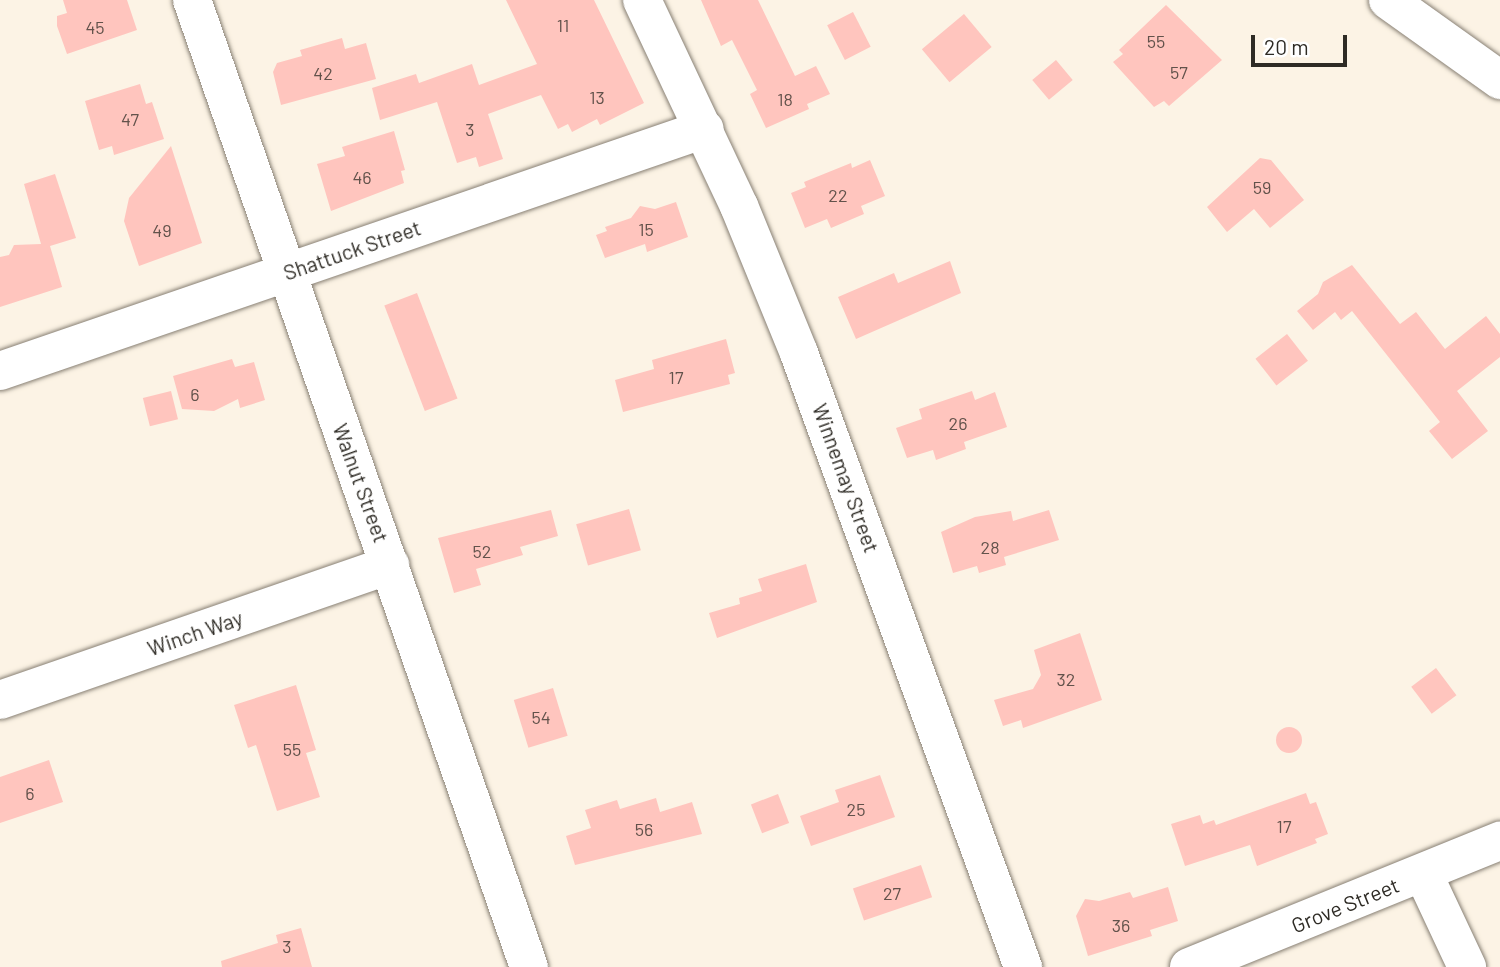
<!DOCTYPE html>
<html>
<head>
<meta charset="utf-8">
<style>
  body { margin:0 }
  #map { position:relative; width:1500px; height:967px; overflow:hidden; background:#fcf3e5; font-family:Barlow,sans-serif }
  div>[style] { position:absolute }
  .building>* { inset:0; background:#ffc5be; transform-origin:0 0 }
  .round { border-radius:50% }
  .roads { filter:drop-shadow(0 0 2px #888074) drop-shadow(0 0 2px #888074) }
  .minor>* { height:38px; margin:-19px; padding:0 19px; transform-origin:19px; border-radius:19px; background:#fff }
  .major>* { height:38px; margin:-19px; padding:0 19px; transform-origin:19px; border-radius:19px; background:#fff }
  span { translate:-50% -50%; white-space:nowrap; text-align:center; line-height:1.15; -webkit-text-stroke:5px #fff; paint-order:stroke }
  .number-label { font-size:18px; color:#62524b }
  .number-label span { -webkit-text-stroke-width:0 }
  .street-label { font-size:21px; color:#2e2b25 }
  .scale { position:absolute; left:1251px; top:35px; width:96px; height:32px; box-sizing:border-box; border:4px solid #2e2b25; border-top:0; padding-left:9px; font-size:21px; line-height:24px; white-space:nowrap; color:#2e2b25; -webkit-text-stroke:5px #fff; paint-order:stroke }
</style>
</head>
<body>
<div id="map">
  <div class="building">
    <div style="clip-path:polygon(63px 0,127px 0,137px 30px,67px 54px,57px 26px,57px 16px,67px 13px)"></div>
    <div style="clip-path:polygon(506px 0,594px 0,644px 103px,600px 125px,597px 119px,572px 132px,568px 124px,558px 129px,541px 95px,488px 114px,503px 159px,479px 167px,476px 157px,457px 163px,437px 102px,380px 120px,372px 88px,416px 74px,419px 83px,472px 64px,479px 85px,537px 64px)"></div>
    <div style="clip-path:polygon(701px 0,758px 0,795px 76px,816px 66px,830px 94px,807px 104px,809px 109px,766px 128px,750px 94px,757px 90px,732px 40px,721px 46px)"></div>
    <div style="clip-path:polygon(1166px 5px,1222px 60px,1169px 106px,1164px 101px,1154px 107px,1113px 62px,1123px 54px,1119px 50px)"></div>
    <div style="left:853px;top:12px;width:39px;height:29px;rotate:63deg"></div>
    <div style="left:964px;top:14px;width:43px;height:55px;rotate:50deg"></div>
    <div style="clip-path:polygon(342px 38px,345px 49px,366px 43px,376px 79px,281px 105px,273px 72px,277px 63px,302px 56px,300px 50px)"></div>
    <div style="left:1056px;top:60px;width:26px;height:31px;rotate:50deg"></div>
    <div style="clip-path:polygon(140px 84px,146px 104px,152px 102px,164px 139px,114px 155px,112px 146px,99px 150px,85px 101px)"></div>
    <div style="clip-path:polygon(394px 131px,405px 170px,401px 171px,404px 183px,331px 211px,317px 164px,345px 156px,342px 147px)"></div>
    <div style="clip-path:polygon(171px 146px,202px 243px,139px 266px,124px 221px,129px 198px)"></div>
    <div style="clip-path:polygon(1260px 158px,1271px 160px,1304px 200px,1270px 228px,1254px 209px,1227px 232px,1207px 207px)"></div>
    <div style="clip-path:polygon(870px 160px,885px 196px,861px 206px,864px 214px,831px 228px,827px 219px,805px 228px,791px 193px,806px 187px,804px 182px,851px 163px,852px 168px)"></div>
    <div style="clip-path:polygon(55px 174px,76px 238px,50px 246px,62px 287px,0 307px,0 257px,9px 255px,14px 245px,41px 244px,24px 184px)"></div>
    <div style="clip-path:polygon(676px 202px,688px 237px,647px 252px,645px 244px,605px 258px,596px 235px,607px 231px,605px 227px,631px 218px,640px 206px,655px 209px)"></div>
    <div style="clip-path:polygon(950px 261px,961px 293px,856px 339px,838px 297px,894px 273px,898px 283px)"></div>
    <div style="clip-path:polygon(1352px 265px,1400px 324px,1416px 312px,1445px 349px,1486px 316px,1500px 334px,1500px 357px,1457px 391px,1488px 431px,1452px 459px,1429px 431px,1440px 422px,1352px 311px,1341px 320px,1335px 312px,1313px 330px,1297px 311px,1318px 294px,1323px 282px)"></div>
    <div style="left:417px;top:293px;width:113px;height:35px;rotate:69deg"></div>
    <div style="left:1287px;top:334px;width:34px;height:40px;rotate:52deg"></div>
    <div style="clip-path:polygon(726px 339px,735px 373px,728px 375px,730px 384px,623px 412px,615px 380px,654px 369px,652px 360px)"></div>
    <div style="clip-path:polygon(232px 359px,235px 367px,254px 362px,265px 400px,240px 408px,238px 399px,214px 411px,182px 409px,173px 376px)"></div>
    <div style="left:171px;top:391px;width:29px;height:29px;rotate:76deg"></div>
    <div style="clip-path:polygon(972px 391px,975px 400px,995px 392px,1007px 427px,964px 442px,966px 449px,936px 460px,933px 450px,907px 458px,896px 428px,922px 419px,919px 409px)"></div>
    <div style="left:629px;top:509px;width:43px;height:55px;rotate:74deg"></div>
    <div style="clip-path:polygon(551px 510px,558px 536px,520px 547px,523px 555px,476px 569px,481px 585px,454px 593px,438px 538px)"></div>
    <div style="clip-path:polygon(1049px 510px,1059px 540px,1004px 557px,1006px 565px,979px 573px,977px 566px,953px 573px,941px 532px,975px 517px,1011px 511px,1013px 521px)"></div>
    <div style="clip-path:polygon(806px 564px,817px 602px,717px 638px,709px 613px,740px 604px,739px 598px,762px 591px,758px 579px)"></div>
    <div style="clip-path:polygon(1080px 633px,1102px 700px,1023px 728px,1021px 720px,1003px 726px,994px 700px,1033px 689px,1041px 675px,1034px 650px)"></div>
    <div style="left:1436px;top:668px;width:34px;height:31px;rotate:53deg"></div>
    <div style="clip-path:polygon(296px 685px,316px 750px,306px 753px,320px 797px,277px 811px,256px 745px,248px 748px,234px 705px)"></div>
    <div style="left:553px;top:688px;width:50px;height:41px;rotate:73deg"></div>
    <div class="round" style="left:1276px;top:727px;width:26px;height:26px"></div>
    <div style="clip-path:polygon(49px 760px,63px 802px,0 823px,0 777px)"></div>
    <div style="clip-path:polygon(880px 775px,895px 817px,811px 846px,800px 816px,839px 802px,835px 790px)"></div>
    <div style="clip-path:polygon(1306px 793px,1310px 804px,1316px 802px,1328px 834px,1315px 839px,1317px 843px,1257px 866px,1250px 845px,1185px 866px,1171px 824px,1200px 815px,1203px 824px,1214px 820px,1216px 825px)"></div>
    <div style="left:778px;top:794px;width:31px;height:29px;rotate:69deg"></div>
    <div style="clip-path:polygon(656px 798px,660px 812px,692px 802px,702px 834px,575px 865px,566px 836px,591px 828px,585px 810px,617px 800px,620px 809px)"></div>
    <div style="left:921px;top:865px;width:34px;height:72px;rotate:71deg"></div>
    <div style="clip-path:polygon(1168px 887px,1178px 921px,1150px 930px,1152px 936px,1088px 956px,1076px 916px,1085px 899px,1099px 901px,1130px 892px,1133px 898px)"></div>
    <div style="clip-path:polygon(301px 928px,312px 967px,222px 967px,221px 961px,278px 943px,276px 935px)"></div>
  </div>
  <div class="roads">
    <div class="minor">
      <div style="left:192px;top:0;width:1024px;rotate:70.79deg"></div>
      <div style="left:642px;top:0;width:228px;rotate:64.8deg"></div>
      <div style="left:739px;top:206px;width:159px;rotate:67.8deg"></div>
      <div style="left:799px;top:353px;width:654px;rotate:69.96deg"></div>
      <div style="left:0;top:371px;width:745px;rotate:-18.95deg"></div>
      <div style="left:0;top:700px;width:413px;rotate:-19.1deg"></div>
      <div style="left:1423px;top:873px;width:104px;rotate:64.9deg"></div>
      <div style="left:1189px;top:967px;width:336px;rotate:-22.1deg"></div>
    </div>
    <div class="major">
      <div style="left:1388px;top:0;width:138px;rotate:35.5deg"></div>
    </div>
  </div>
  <div class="number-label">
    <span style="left:563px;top:25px">11</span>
    <span style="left:95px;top:27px">45</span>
    <span style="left:1156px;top:41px">55</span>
    <span style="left:1179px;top:72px">57</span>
    <span style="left:323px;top:73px">42</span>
    <span style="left:597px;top:97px">13</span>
    <span style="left:785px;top:99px">18</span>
    <span style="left:130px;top:119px">47</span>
    <span style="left:470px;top:129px">3</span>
    <span style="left:362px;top:177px">46</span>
    <span style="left:1262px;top:187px">59</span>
    <span style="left:838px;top:195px">22</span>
    <span style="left:646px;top:229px">15</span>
    <span style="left:162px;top:230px">49</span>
    <span style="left:676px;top:377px">17</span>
    <span style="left:195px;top:394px">6</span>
    <span style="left:958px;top:423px">26</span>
    <span style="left:990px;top:547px">28</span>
    <span style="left:482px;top:551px">52</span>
    <span style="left:1066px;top:679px">32</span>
    <span style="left:541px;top:717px">54</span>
    <span style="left:292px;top:749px">55</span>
    <span style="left:30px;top:793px">6</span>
    <span style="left:856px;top:809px">25</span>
    <span style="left:1284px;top:826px">17</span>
    <span style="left:644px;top:829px">56</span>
    <span style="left:892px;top:893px">27</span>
    <span style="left:1121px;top:925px">36</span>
    <span style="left:287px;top:946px">3</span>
  </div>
  <div class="street-label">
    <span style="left:352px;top:250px;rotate:-19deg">Shattuck Street</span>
    <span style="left:846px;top:478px;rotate:70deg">Winnemay Street</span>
    <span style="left:361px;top:483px;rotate:70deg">Walnut Street</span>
    <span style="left:195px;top:633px;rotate:-19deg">Winch Way</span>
    <span style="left:1345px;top:905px;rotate:-22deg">Grove Street</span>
  </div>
  <div class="scale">20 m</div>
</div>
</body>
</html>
